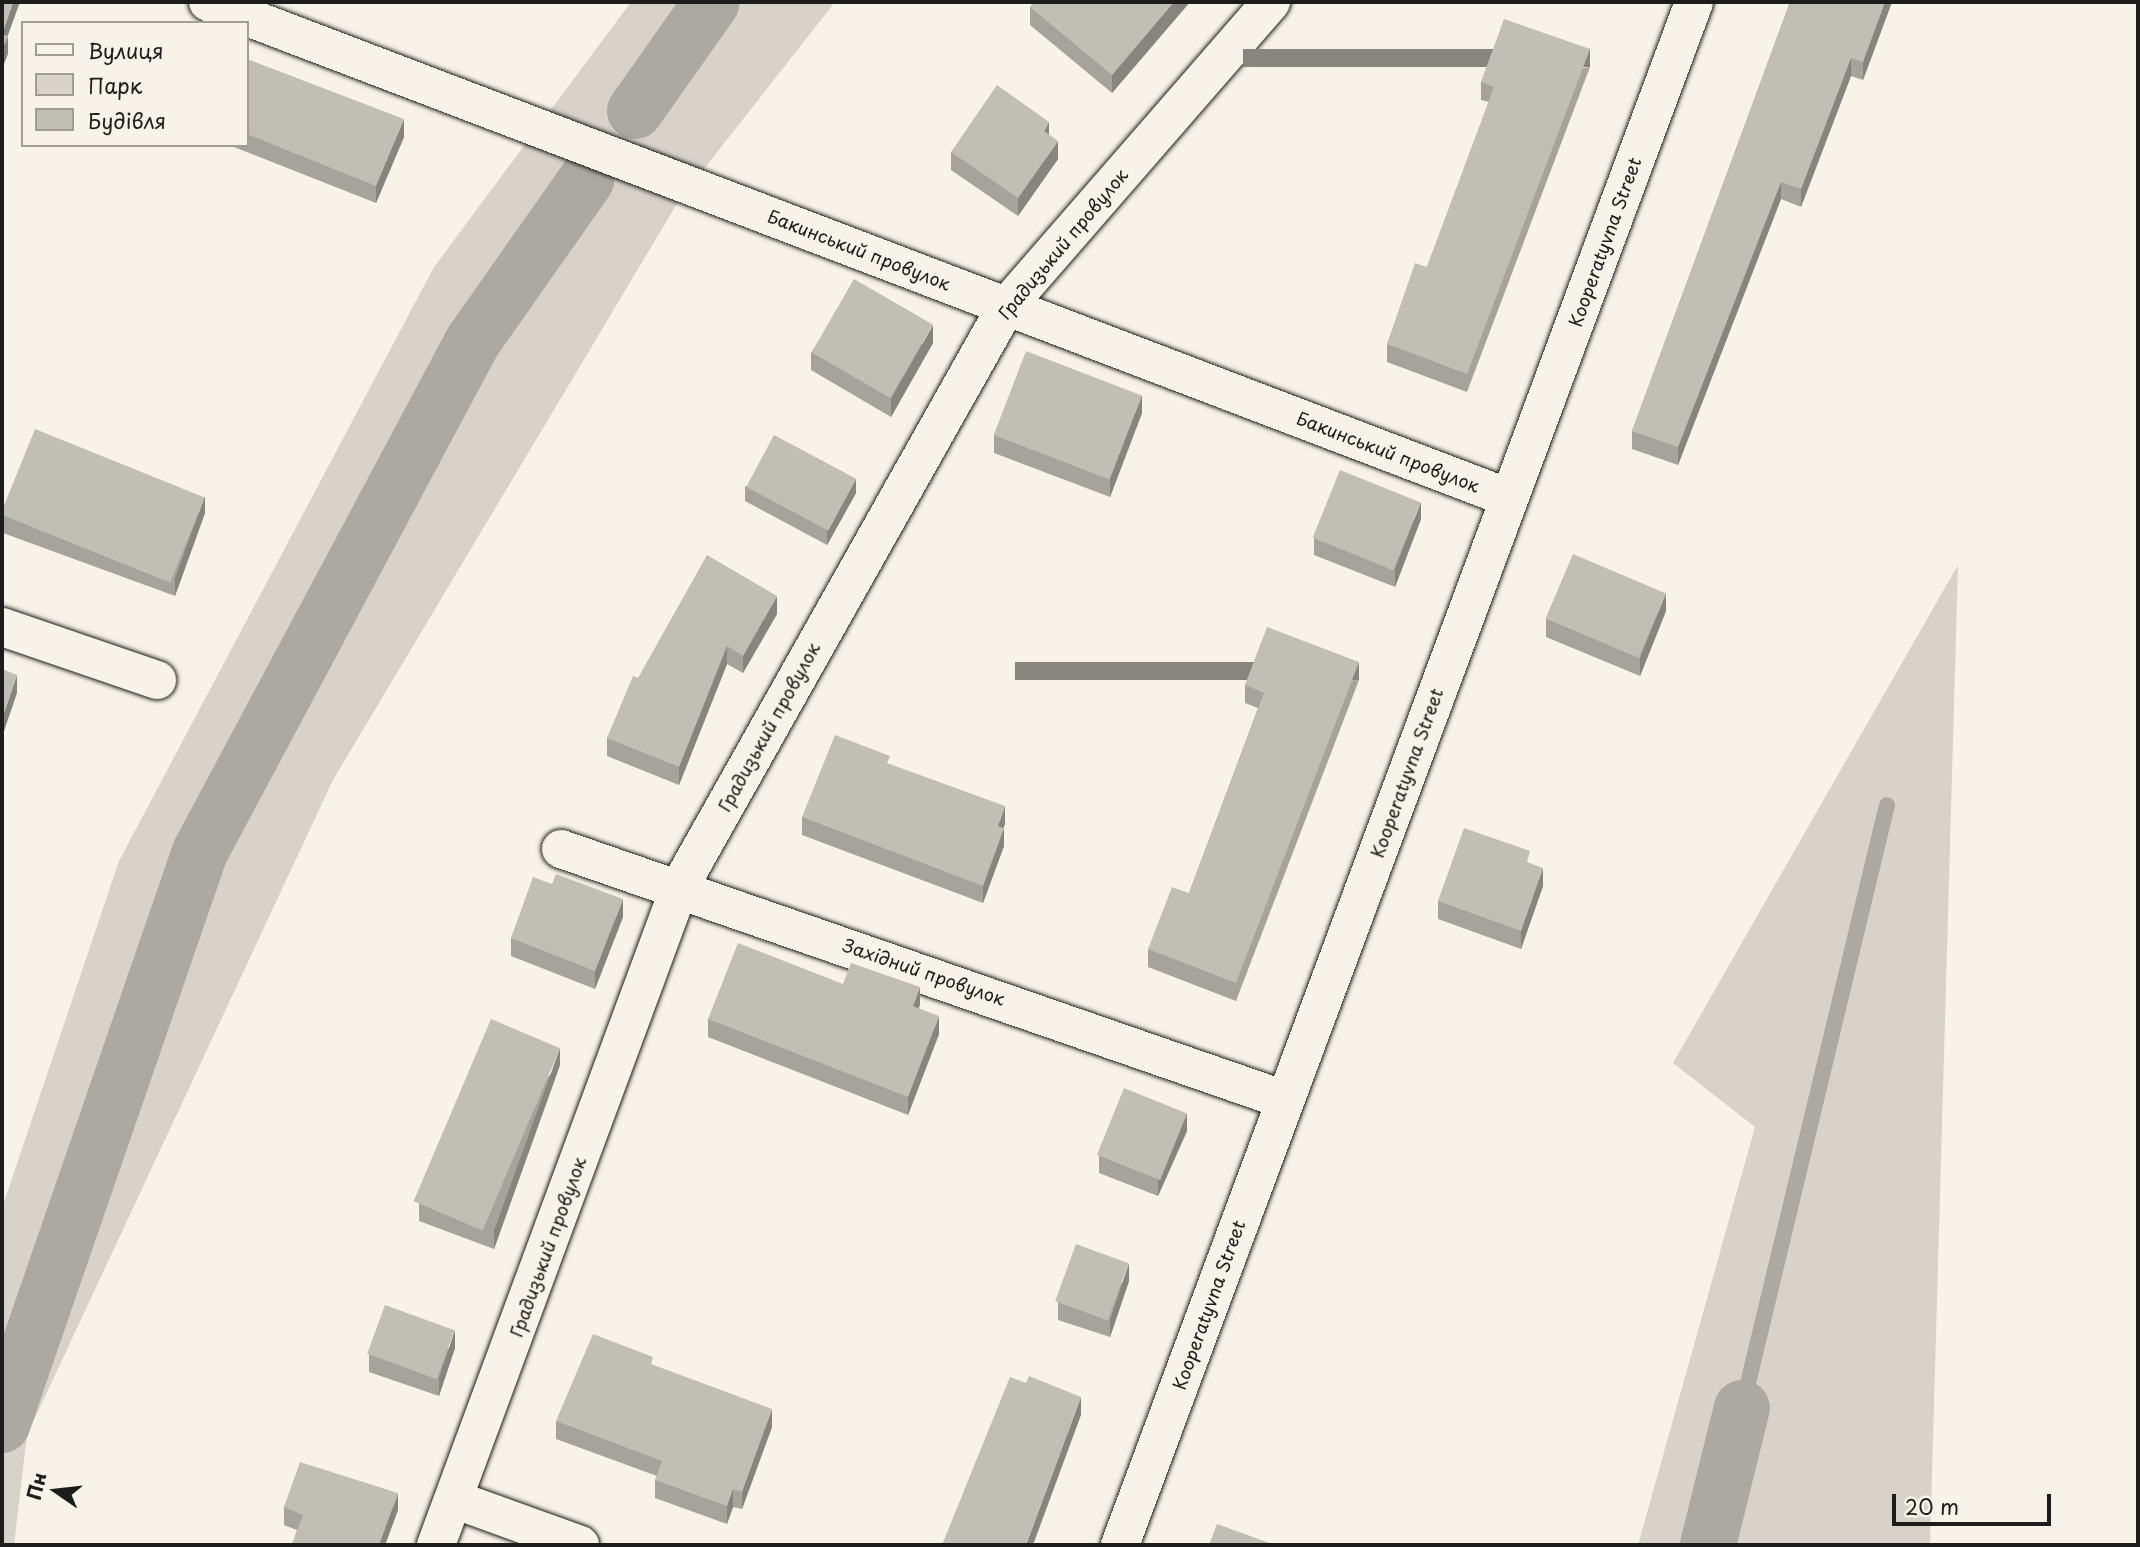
<!DOCTYPE html>
<html>
<head>
<meta charset="utf-8">
<style>
  body { margin:0 }
  #map { position:relative; width:2140px; height:1547px; overflow:hidden; background:#f7f3e8; font-family:"Playpen Sans",sans-serif }
  div>[style] { position:absolute }
  .green>* { inset:0; background:#d7d3cb }
  .stream>* { height:16px; margin:-8px; padding:0 8px; transform-origin:8px; border-radius:8px; background:#aca9a2 }
  .canal>* { height:56px; margin:-28px; padding:0 28px; transform-origin:28px; border-radius:28px; background:#aca9a2 }
  .roads { filter:drop-shadow(0 0 2px #1c1c1c) drop-shadow(0 0 2px #1c1c1c) }
  .minor>* { height:38px; margin:-19px; padding:0 19px; transform-origin:19px; border-radius:19px; background:#f7f3e8 }
  .wall>* { inset:0; background:#a5a39c }
  .shaded-wall>* { inset:0; background:#86857f; transform-origin:0 0 }
  .building>* { inset:0; background:#c0beb5; transform-origin:0 0 }
  span { translate:-50% -50%; white-space:nowrap; text-align:center; line-height:1.15; -webkit-text-stroke:7px #f7f3e8; paint-order:stroke }
  .street-label { font-size:18px; color:#1c1c1c }
  .frame { position:absolute; inset:0; border:4px solid #1c1c1c; pointer-events:none }
  .legend { position:absolute; left:21px; top:21px; width:228px; height:126px; box-sizing:border-box; background:#f7f3e8; border:2px solid #9f9d96; margin:0; padding:9px 12px; list-style:none; font-size:21px; color:#1c1c1c }
  .legend li { display:flex; align-items:center; gap:14px; height:35px }
  .legend b { width:35px; border:2px solid #9f9d96 }
  .north { position:absolute; left:21px; top:1456px; width:70px; height:70px; -webkit-text-stroke:5px #f7f3e8; paint-order:stroke; rotate:284deg; font-size:19px; font-weight:700; line-height:28px; text-align:center; color:#1c1c1c }
  .north::after { content:''; display:block; margin:auto; width:24px; height:32px; background:#1c1c1c; clip-path:polygon(50% 0,100% 100%,50% 72%,0 100%) }
  .scale { position:absolute; left:1892px; top:1494px; width:159px; height:32px; box-sizing:border-box; border:4px solid #1c1c1c; border-top:0; padding-left:9px; font-size:21px; line-height:24px; white-space:nowrap; color:#1c1c1c; -webkit-text-stroke:5px #f7f3e8; paint-order:stroke }
</style>
</head>
<body>
<div id="map">
  <div class="green">
    <div style="clip-path:polygon(631px 2px,835px 2px,678px 202px,333px 780px,27px 1435px,14px 1545px,2px 1545px,2px 1208px,119px 861px,434px 267px)"></div>
    <div style="clip-path:polygon(1958px 565px,1930px 1545px,1638px 1545px,1755px 1127px,1673px 1063px)"></div>
  </div>
  <div class="stream">
    <div style="left:1742px;top:1408px;width:620px;rotate:-76.48deg"></div>
  </div>
  <div class="canal">
    <div style="left:635px;top:111px;width:133px;rotate:-54.8deg"></div>
    <div style="left:2px;top:1425px;width:606px;rotate:-70.94deg"></div>
    <div style="left:200px;top:852px;width:579px;rotate:-61.89deg"></div>
    <div style="left:473px;top:341px;width:197px;rotate:-54.9deg"></div>
    <div style="left:1708px;top:1545px;width:141px;rotate:-76.1deg"></div>
  </div>
  <div class="roads">
    <div class="minor">
      <div style="left:208px;top:2px;width:1392px;rotate:20.87deg"></div>
      <div style="left:2px;top:627px;width:164px;rotate:18.9deg"></div>
      <div style="left:561px;top:849px;width:766px;rotate:19.12deg"></div>
      <div style="left:456px;top:1500px;width:132px;rotate:19.9deg"></div>
      <div style="left:436px;top:1545px;width:703px;rotate:-69.68deg"></div>
      <div style="left:680px;top:886px;width:664px;rotate:-60.62deg"></div>
      <div style="left:1006px;top:307px;width:404px;rotate:-49deg"></div>
      <div style="left:1120px;top:1545px;width:1646px;rotate:-69.59deg"></div>
    </div>
  </div>
  <div class="wall">
    <div style="clip-path:polygon(1034px 2px,1190px 2px,1112px 93px,1030px 25px,1030px 7px)"></div>
    <div style="clip-path:polygon(1790px 2px,1892px 2px,1863px 80px,1851px 76px,1801px 207px,1781px 199px,1678px 465px,1632px 449px,1632px 431px)"></div>
    <div style="clip-path:polygon(247px 59px,404px 137px,376px 203px,229px 145px,247px 145px)"></div>
    <div style="clip-path:polygon(1590px 67px,1467px 392px,1387px 362px,1387px 344px,1427px 267px,1489px 102px,1481px 100px,1481px 82px)"></div>
    <div style="clip-path:polygon(951px 152px,1058px 159px,1018px 216px,951px 170px)"></div>
    <div style="clip-path:polygon(933px 343px,891px 417px,811px 370px,811px 352px)"></div>
    <div style="clip-path:polygon(1142px 413px,1110px 497px,994px 453px,994px 435px)"></div>
    <div style="clip-path:polygon(745px 486px,856px 493px,827px 545px,745px 501px)"></div>
    <div style="clip-path:polygon(205px 513px,175px 596px,3px 533px,3px 515px)"></div>
    <div style="clip-path:polygon(1421px 519px,1395px 587px,1314px 555px,1314px 538px)"></div>
    <div style="clip-path:polygon(1666px 611px,1640px 676px,1546px 637px,1546px 619px)"></div>
    <div style="clip-path:polygon(777px 614px,743px 673px,727px 664px,679px 785px,607px 756px,607px 738px,638px 678px)"></div>
    <div style="clip-path:polygon(1359px 680px,1236px 1001px,1148px 967px,1148px 949px,1189px 893px,1258px 708px,1245px 703px,1245px 685px)"></div>
    <div style="clip-path:polygon(890px 764px,1005px 824px,1003px 828px,1004px 846px,983px 903px,802px 835px,802px 817px)"></div>
    <div style="clip-path:polygon(1530px 864px,1543px 886px,1521px 949px,1438px 919px,1438px 901px)"></div>
    <div style="clip-path:polygon(623px 917px,595px 989px,511px 956px,511px 938px)"></div>
    <div style="clip-path:polygon(843px 984px,920px 1004px,919px 1008px,939px 1034px,908px 1115px,708px 1037px,708px 1019px)"></div>
    <div style="clip-path:polygon(560px 1065px,494px 1249px,419px 1221px,419px 1203px)"></div>
    <div style="clip-path:polygon(1187px 1131px,1158px 1196px,1099px 1173px,1099px 1155px)"></div>
    <div style="clip-path:polygon(1129px 1281px,1110px 1337px,1058px 1320px,1058px 1302px)"></div>
    <div style="clip-path:polygon(455px 1348px,439px 1396px,369px 1372px,369px 1354px)"></div>
    <div style="clip-path:polygon(653px 1365px,772px 1427px,742px 1509px,733px 1507px,727px 1524px,655px 1498px,655px 1480px,657px 1476px,556px 1439px,556px 1421px)"></div>
    <div style="clip-path:polygon(284px 1507px,398px 1510px,385px 1545px,292px 1545px,297px 1530px,284px 1525px)"></div>
  </div>
  <div class="shaded-wall">
    <div style="clip-path:polygon(13px 2px,20px 2px,4px 46px,8px 36px,8px 54px,2px 69px,2px 34px)"></div>
    <div style="clip-path:polygon(1174px 2px,1190px 2px,1112px 93px,1112px 75px)"></div>
    <div style="clip-path:polygon(1885px 2px,1892px 2px,1863px 80px,1863px 62px)"></div>
    <div style="left:1590px;top:49px;width:18px;height:347px;rotate:90deg"></div>
    <div style="clip-path:polygon(1851px 58px,1851px 76px,1801px 207px,1801px 189px)"></div>
    <div style="clip-path:polygon(404px 119px,404px 137px,376px 203px,376px 186px)"></div>
    <div style="clip-path:polygon(1049px 122px,1049px 140px,1044px 131px)"></div>
    <div style="clip-path:polygon(1058px 141px,1058px 159px,1018px 216px,1018px 198px)"></div>
    <div style="clip-path:polygon(1781px 182px,1781px 199px,1678px 465px,1678px 447px)"></div>
    <div style="clip-path:polygon(933px 325px,933px 343px,891px 417px,891px 399px)"></div>
    <div style="clip-path:polygon(1142px 395px,1142px 413px,1110px 497px,1110px 479px)"></div>
    <div style="clip-path:polygon(856px 479px,856px 493px,827px 545px,827px 531px)"></div>
    <div style="clip-path:polygon(205px 496px,205px 513px,175px 596px,175px 578px)"></div>
    <div style="clip-path:polygon(1421px 502px,1421px 519px,1395px 587px,1395px 569px)"></div>
    <div style="clip-path:polygon(1666px 593px,1666px 611px,1640px 676px,1640px 658px)"></div>
    <div style="clip-path:polygon(777px 596px,777px 614px,743px 673px,743px 656px)"></div>
    <div style="clip-path:polygon(727px 646px,727px 664px,679px 785px,679px 767px)"></div>
    <div style="left:1359px;top:662px;width:18px;height:344px;rotate:90deg"></div>
    <div style="clip-path:polygon(17px 675px,17px 693px,2px 737px,2px 719px)"></div>
    <div style="clip-path:polygon(1005px 806px,1005px 824px,998px 844px,998px 826px)"></div>
    <div style="clip-path:polygon(1004px 828px,1004px 846px,983px 903px,983px 886px)"></div>
    <div style="clip-path:polygon(1543px 868px,1543px 886px,1521px 949px,1521px 931px)"></div>
    <div style="clip-path:polygon(623px 899px,623px 917px,595px 989px,595px 971px)"></div>
    <div style="clip-path:polygon(920px 987px,920px 1004px,913px 1024px,913px 1006px)"></div>
    <div style="clip-path:polygon(939px 1016px,939px 1034px,908px 1115px,908px 1097px)"></div>
    <div style="clip-path:polygon(560px 1048px,560px 1065px,494px 1249px,494px 1231px)"></div>
    <div style="clip-path:polygon(1187px 1113px,1187px 1131px,1158px 1196px,1158px 1178px)"></div>
    <div style="clip-path:polygon(1129px 1263px,1129px 1281px,1110px 1337px,1110px 1320px)"></div>
    <div style="clip-path:polygon(455px 1330px,455px 1348px,439px 1396px,439px 1378px)"></div>
    <div style="clip-path:polygon(1081px 1397px,1081px 1415px,1033px 1545px,1026px 1545px)"></div>
    <div style="clip-path:polygon(772px 1409px,772px 1427px,742px 1509px,742px 1492px)"></div>
    <div style="clip-path:polygon(733px 1489px,733px 1507px,727px 1524px,727px 1506px)"></div>
    <div style="clip-path:polygon(398px 1493px,398px 1510px,385px 1545px,379px 1545px)"></div>
  </div>
  <div class="building">
    <div style="clip-path:polygon(2px 2px,13px 2px,2px 34px,8px 36px,2px 51px)"></div>
    <div style="clip-path:polygon(1034px 2px,1174px 2px,1112px 75px,1030px 7px)"></div>
    <div style="clip-path:polygon(1790px 2px,1885px 2px,1863px 62px,1851px 58px,1801px 189px,1781px 182px,1678px 447px,1632px 431px)"></div>
    <div style="clip-path:polygon(1504px 19px,1590px 49px,1467px 374px,1387px 344px,1415px 263px,1427px 267px,1494px 87px,1481px 82px)"></div>
    <div style="clip-path:polygon(247px 59px,404px 119px,376px 186px,247px 134px)"></div>
    <div style="clip-path:polygon(997px 85px,1049px 122px,1044px 131px,1058px 141px,1018px 198px,951px 152px)"></div>
    <div style="left:854px;top:279px;width:91px;height:85px;rotate:30deg"></div>
    <div style="left:1026px;top:351px;width:124px;height:90px;rotate:21deg"></div>
    <div style="left:35px;top:429px;width:183px;height:92px;rotate:22deg"></div>
    <div style="left:774px;top:435px;width:93px;height:59px;rotate:28deg"></div>
    <div style="left:1340px;top:470px;width:87px;height:73px;rotate:22deg"></div>
    <div style="left:1573px;top:554px;width:101px;height:70px;rotate:23deg"></div>
    <div style="clip-path:polygon(707px 555px,777px 596px,743px 656px,727px 646px,679px 767px,607px 738px,633px 676px,638px 678px)"></div>
    <div style="clip-path:polygon(1267px 627px,1359px 662px,1236px 983px,1148px 949px,1172px 887px,1189px 893px,1264px 693px,1245px 685px)"></div>
    <div style="clip-path:polygon(2px 669px,17px 675px,2px 719px)"></div>
    <div style="clip-path:polygon(835px 735px,890px 756px,887px 763px,1005px 806px,998px 826px,1004px 828px,983px 886px,802px 817px)"></div>
    <div style="clip-path:polygon(1464px 828px,1530px 851px,1527px 862px,1543px 868px,1521px 931px,1438px 901px)"></div>
    <div style="clip-path:polygon(556px 874px,623px 899px,595px 971px,511px 938px,533px 877px,552px 884px)"></div>
    <div style="clip-path:polygon(738px 943px,843px 984px,851px 963px,920px 987px,913px 1006px,939px 1016px,908px 1097px,708px 1019px)"></div>
    <div style="left:491px;top:1019px;width:75px;height:198px;rotate:23deg"></div>
    <div style="left:1124px;top:1088px;width:68px;height:72px;rotate:22deg"></div>
    <div style="left:1076px;top:1244px;width:56px;height:61px;rotate:20deg"></div>
    <div style="left:385px;top:1305px;width:74px;height:52px;rotate:20deg"></div>
    <div style="clip-path:polygon(593px 1334px,653px 1357px,651px 1364px,772px 1409px,742px 1492px,733px 1489px,727px 1506px,655px 1480px,662px 1461px,556px 1421px)"></div>
    <div style="clip-path:polygon(1029px 1376px,1081px 1397px,1026px 1545px,942px 1545px,1010px 1377px,1026px 1383px)"></div>
    <div style="clip-path:polygon(300px 1462px,398px 1493px,379px 1545px,295px 1545px,292px 1544px,303px 1515px,284px 1507px)"></div>
    <div style="clip-path:polygon(1217px 1524px,1275px 1545px,1209px 1545px)"></div>
  </div>
  <div class="street-label">
    <span style="left:1605px;top:242px;rotate:-70deg">Kooperatyvna Street</span>
    <span style="left:1063px;top:244px;rotate:-50deg">Градизький провулок</span>
    <span style="left:859px;top:250px;rotate:21deg">Бакинський провулок</span>
    <span style="left:1388px;top:452px;rotate:21deg">Бакинський провулок</span>
    <span style="left:769px;top:727px;rotate:-61deg">Градизький провулок</span>
    <span style="left:1407px;top:773px;rotate:-70deg">Kooperatyvna Street</span>
    <span style="left:924px;top:972px;rotate:19deg">Західний провулок</span>
    <span style="left:548px;top:1247px;rotate:-70deg">Градизький провулок</span>
    <span style="left:1209px;top:1305px;rotate:-70deg">Kooperatyvna Street</span>
  </div>
  <div class="frame"></div>
  <ul class="legend">
  <li><b style="height:9px;background:#f7f3e8"></b>Вулиця</li>
  <li><b style="height:19px;background:#d7d3cb"></b>Парк</li>
  <li><b style="height:19px;background:#c0beb5"></b>Будівля</li>
  </ul>
  <div class="north">Пн</div>
  <div class="scale">20 m</div>
</div>
</body>
</html>
